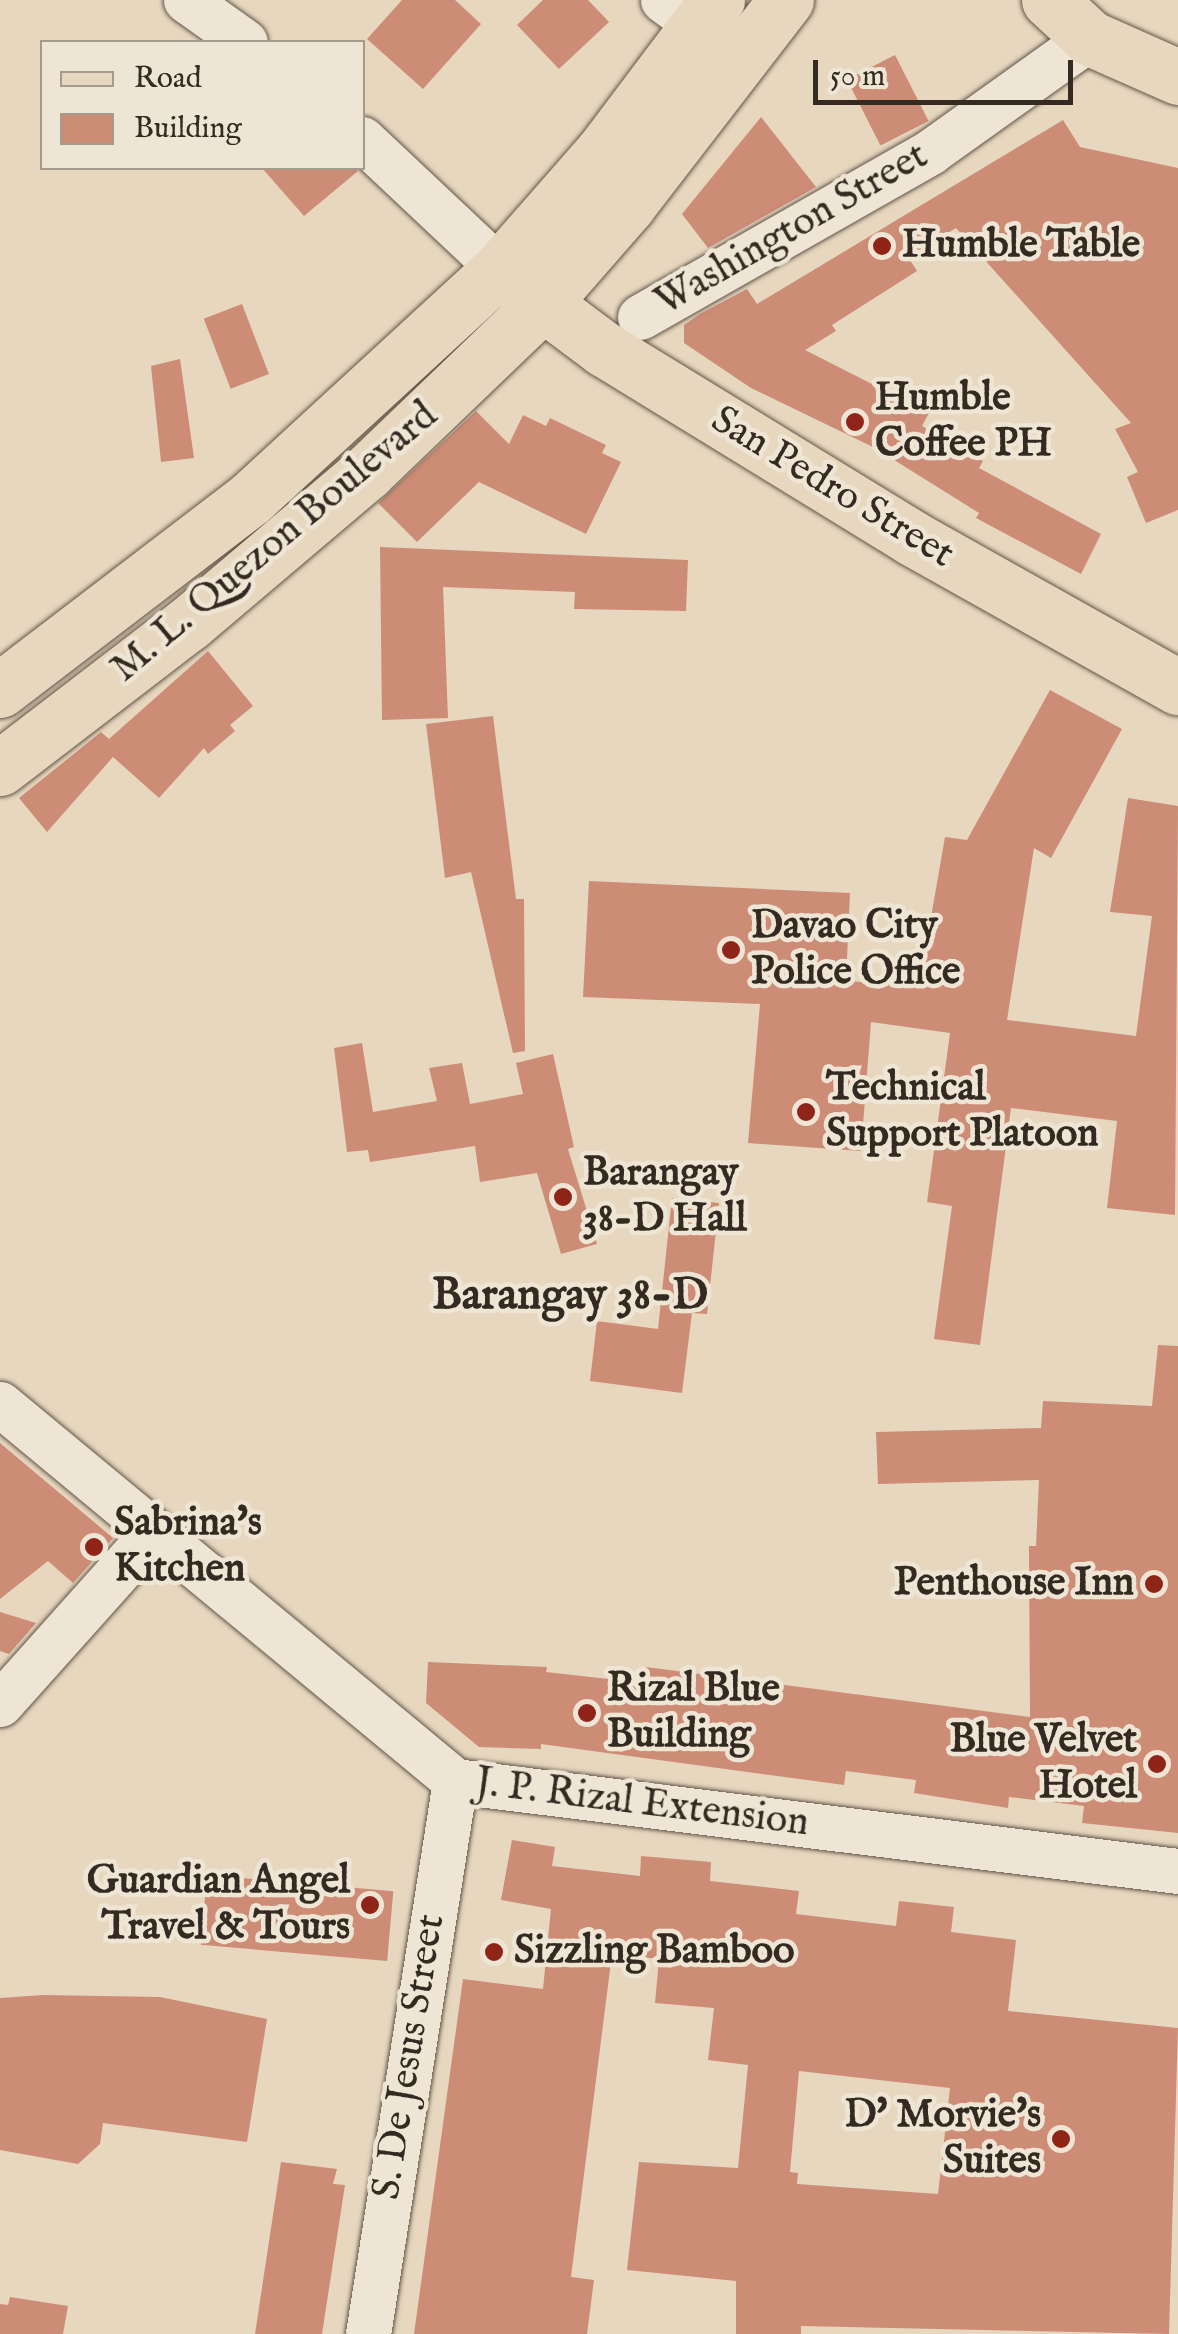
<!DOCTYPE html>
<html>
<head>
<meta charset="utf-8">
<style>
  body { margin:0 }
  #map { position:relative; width:1178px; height:2334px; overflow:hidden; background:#e7d7bf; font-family:"IM FELL English",serif }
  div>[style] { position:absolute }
  .building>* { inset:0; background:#cd8c76; transform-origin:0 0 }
  .roads { filter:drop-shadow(0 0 2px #615548) drop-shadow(0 0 2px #615548) }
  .minor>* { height:45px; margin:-22.5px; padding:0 22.5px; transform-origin:22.5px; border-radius:22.5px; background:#efe5d5 }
  .major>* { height:55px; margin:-27.5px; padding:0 27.5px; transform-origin:27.5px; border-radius:27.5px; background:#e7d7bf }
  .dots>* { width:28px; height:28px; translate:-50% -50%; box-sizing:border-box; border:5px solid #efe5d5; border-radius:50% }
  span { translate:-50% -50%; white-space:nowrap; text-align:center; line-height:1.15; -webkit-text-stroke:9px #efe5d5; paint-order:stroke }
  .street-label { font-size:40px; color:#342a21 }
  .poi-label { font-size:40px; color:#342a21; font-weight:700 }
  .left { translate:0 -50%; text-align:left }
  .right { translate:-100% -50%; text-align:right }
  .quarter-label { font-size:45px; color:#342a21; font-weight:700 }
  .legend { position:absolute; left:40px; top:40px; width:325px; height:130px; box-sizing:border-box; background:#efe5d5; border:2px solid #a49a8d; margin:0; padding:12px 18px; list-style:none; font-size:30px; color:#342a21 }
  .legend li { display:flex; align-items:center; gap:20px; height:50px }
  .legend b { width:50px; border:2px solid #a49a8d }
  .scale { position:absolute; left:813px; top:60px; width:260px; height:45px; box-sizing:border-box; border:5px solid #342a21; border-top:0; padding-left:12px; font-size:30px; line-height:35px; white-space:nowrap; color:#342a21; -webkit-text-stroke:8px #efe5d5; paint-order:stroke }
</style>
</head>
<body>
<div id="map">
  <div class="building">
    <div style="clip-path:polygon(402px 0,455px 0,481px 24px,423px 89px,367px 39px)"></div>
    <div style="clip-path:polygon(543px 0,588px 0,609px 22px,559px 69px,517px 25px)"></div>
    <div style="left:895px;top:55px;width:74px;height:54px;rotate:63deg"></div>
    <div style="clip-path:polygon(761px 117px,816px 187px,708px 248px,682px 214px)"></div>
    <div style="clip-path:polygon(1063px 120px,1080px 147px,1178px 168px,1178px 510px,1146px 523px,1127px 477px,1138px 472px,1115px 429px,1131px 423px,956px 228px,908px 257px,917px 271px,832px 325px,836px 331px,805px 350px,929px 413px,922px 426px,983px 461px,979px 468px,1101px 534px,1081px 574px,976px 518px,979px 513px,875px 448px,751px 388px,684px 343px,684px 325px,700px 314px,747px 289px,757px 304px)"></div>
    <div style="clip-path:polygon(262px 168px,354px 168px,358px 171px,304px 216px)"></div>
    <div style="left:242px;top:304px;width:75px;height:41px;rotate:69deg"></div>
    <div style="clip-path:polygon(180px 359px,194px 458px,161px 462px,151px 366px)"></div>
    <div style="clip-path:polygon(476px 411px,509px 444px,523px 415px,546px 426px,550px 418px,606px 445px,602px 453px,621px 462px,586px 534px,479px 482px,417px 542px,378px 503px)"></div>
    <div style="clip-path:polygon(380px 547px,688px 560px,686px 611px,574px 609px,575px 592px,443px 587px,448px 718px,382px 720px)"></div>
    <div style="clip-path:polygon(208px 651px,253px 706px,230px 725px,235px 731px,208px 754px,204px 748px,159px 798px,113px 757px,47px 832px,19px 798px,101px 732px,109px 739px)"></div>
    <div style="clip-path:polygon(1050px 690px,1122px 729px,1051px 858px,1034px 848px,1007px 1020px,1136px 1036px,1152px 916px,1110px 912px,1128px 798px,1178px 806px,1175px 1215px,1107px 1208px,1117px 1121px,1011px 1108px,980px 1345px,934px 1339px,952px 1206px,927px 1202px,950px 1033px,871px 1022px,861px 1151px,748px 1143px,760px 1004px,583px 997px,589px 881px,850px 893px,846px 981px,919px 986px,945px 837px,967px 840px)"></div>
    <div style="clip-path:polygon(493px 716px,516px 899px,524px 899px,525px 1051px,513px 1053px,471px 872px,445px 878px,426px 724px)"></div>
    <div style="clip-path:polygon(362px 1043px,373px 1112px,437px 1101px,429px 1068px,462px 1063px,470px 1104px,523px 1094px,516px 1063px,553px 1054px,574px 1147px,568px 1149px,597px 1244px,561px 1254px,537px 1173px,480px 1182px,475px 1146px,370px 1162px,368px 1150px,347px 1152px,334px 1048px)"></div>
    <div style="clip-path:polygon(672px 1198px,719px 1203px,707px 1314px,692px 1313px,682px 1393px,590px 1381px,597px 1321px,658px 1329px)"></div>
    <div style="clip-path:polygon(1158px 1345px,1178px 1346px,1178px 1833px,1082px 1823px,1084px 1806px,1009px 1797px,1008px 1808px,914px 1793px,916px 1780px,846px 1771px,844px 1785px,541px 1744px,541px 1749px,479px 1747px,426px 1703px,428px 1662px,547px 1667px,546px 1672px,644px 1683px,646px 1667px,1030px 1717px,1029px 1546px,1036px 1546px,1039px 1480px,878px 1484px,876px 1432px,1041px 1428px,1043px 1401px,1152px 1406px)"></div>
    <div style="clip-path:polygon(0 1443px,113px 1538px,73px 1583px,48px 1561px,0 1599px)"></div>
    <div style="clip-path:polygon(0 1612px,36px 1623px,9px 1654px,0 1651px)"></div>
    <div style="clip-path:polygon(evenodd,512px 1840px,555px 1847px,552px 1866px,640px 1876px,641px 1856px,711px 1862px,710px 1881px,799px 1891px,796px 1914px,896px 1926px,899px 1901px,954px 1907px,951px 1932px,1016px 1940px,1008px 2011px,1178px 2028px,1169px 2334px,801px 2326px,801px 2334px,736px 2334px,736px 2281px,627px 2270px,639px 2162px,738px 2168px,748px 2065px,708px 2060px,714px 2008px,655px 2003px,659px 1959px,612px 1954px,571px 2277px,594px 2280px,587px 2334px,414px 2334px,463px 1979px,543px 1989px,551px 1909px,501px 1900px,512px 1840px,799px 2071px,950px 2088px,938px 2194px,797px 2184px,798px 2173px,790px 2172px,799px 2071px)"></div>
    <div style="left:207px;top:1875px;width:187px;height:70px;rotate:5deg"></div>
    <div style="clip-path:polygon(43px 1995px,160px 1997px,267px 2019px,247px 2142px,103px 2123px,100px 2144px,78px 2164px,0 2150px,0 1998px)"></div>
    <div style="clip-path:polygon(281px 2162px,337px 2169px,333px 2184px,345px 2185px,322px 2334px,255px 2334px)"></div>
    <div style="clip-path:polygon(10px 2297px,68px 2306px,63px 2334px,0 2334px,0 2304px,8px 2305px)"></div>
  </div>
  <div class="roads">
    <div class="minor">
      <div style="left:186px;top:0;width:72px;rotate:35.4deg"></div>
      <div style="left:663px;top:0;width:44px;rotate:35.8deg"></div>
      <div style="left:362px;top:139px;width:190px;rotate:43.3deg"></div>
      <div style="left:640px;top:317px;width:334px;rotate:-29.6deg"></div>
      <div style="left:930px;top:152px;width:196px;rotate:-35.5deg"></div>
      <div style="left:0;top:1404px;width:591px;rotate:39.64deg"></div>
      <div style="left:455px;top:1781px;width:729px;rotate:7.1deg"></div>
      <div style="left:0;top:1704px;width:227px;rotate:-48.2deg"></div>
      <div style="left:368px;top:2334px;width:560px;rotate:-81.06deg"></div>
    </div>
    <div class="major">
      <div style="left:1049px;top:0;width:56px;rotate:42.8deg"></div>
      <div style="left:1090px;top:38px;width:96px;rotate:23.9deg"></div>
      <div style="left:513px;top:281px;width:114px;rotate:36.8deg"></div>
      <div style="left:604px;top:349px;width:361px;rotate:31.5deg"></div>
      <div style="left:912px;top:538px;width:305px;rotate:29.3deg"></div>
      <div style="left:0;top:690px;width:316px;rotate:-37.4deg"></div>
      <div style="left:251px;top:498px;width:338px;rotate:-42.6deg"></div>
      <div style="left:500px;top:269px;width:158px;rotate:-48.8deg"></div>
      <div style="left:604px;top:150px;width:188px;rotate:-53deg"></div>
      <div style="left:0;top:768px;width:237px;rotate:-37.5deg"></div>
      <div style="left:188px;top:624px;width:235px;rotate:-40.3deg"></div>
      <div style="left:367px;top:472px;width:240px;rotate:-43.8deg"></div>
      <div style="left:540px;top:306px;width:134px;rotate:-48.9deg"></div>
      <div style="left:628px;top:205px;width:259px;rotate:-52.4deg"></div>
    </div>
  </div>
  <div class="dots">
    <div style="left:882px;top:246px;background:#8f2418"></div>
    <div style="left:855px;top:422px;background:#8f2418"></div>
    <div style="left:731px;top:950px;background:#8f2418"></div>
    <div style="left:806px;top:1112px;background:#8f2418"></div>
    <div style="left:563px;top:1197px;background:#8f2418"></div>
    <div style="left:94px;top:1547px;background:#8f2418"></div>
    <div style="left:1154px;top:1584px;background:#8f2418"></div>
    <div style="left:587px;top:1713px;background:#8f2418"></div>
    <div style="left:1157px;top:1764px;background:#8f2418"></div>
    <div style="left:370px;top:1905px;background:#8f2418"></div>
    <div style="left:494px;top:1952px;background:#8f2418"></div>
    <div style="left:1061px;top:2139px;background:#8f2418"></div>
  </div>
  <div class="street-label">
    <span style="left:792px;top:230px;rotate:-30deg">Washington Street</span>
    <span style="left:832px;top:488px;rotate:31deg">San Pedro Street</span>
    <span style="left:275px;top:543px;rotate:-40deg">M. L. Quezon Boulevard</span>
    <span style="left:642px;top:1804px;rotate:7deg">J. P. Rizal Extension</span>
    <span style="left:410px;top:2057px;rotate:-81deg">S. De Jesus Street</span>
  </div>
  <div class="poi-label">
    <span class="left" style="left:902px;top:246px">Humble Table</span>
    <span class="left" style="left:875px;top:422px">Humble<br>Coffee PH</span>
    <span class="left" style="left:751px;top:950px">Davao City<br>Police Office</span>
    <span class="left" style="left:826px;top:1112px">Technical<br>Support Platoon</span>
    <span class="left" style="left:583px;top:1197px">Barangay<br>38-D Hall</span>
    <span class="left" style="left:114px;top:1547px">Sabrina's<br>Kitchen</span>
    <span class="right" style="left:1134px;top:1584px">Penthouse Inn</span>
    <span class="left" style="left:607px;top:1713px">Rizal Blue<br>Building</span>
    <span class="right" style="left:1137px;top:1764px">Blue Velvet<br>Hotel</span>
    <span class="right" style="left:350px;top:1905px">Guardian Angel<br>Travel &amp; Tours</span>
    <span class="left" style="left:514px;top:1952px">Sizzling Bamboo</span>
    <span class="right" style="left:1041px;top:2139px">D' Morvie's<br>Suites</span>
  </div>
  <div class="quarter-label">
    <span style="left:570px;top:1296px">Barangay 38-D</span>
  </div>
  <ul class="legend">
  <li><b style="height:12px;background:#e7d7bf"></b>Road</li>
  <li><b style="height:28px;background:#cd8c76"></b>Building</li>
  </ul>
  <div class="scale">50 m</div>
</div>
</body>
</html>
